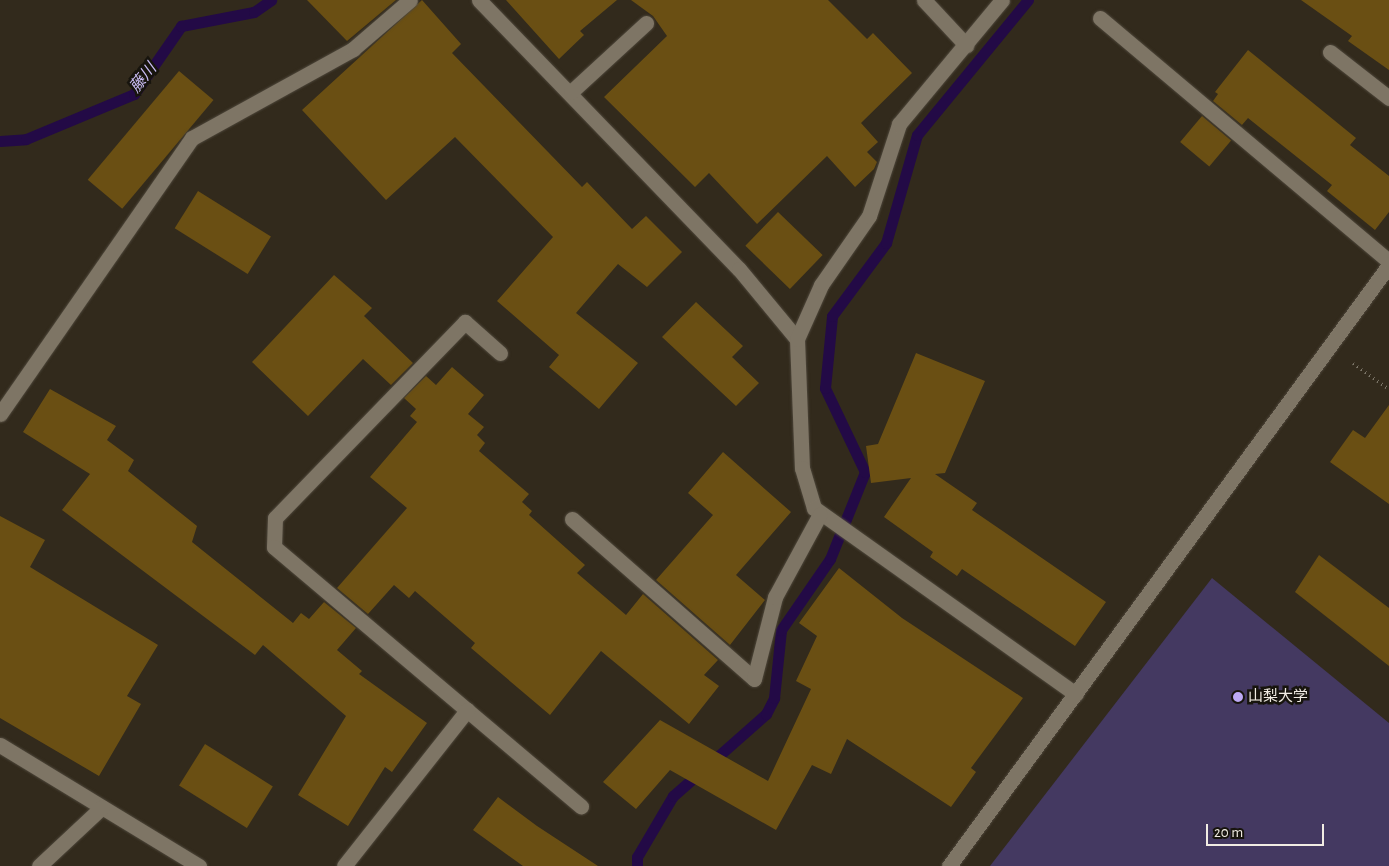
<!DOCTYPE html>
<html>
<head>
<meta charset="utf-8">
<style>
  body { margin:0 }
  #map { position:relative; width:1389px; height:866px; overflow:hidden; background:#322a1c; font-family:"Alegreya Sans","Noto Sans JP",sans-serif }
  div>[style] { position:absolute }
  .green>* { inset:0; background:#443961 }
  .stream>* { height:11px; margin:-5.5px; padding:0 5.5px; transform-origin:5.5px; border-radius:5.5px; background:#230a46 }
  .building>* { inset:0; background:#6a4f13; transform-origin:0 0 }
  .path>* { height:3px; margin-top:-1.5px; transform-origin:0; background:repeating-linear-gradient(90deg,#7b7568 0 1px,transparent 0 5px) }
  .roads { filter:drop-shadow(0 0 1px #4e473b) drop-shadow(0 0 1px #4e473b) }
  .minor>* { height:15px; margin:-7.5px; padding:0 7.5px; transform-origin:7.5px; border-radius:7.5px; background:#7e7565 }
  .dots>* { width:14px; height:14px; translate:-50% -50%; box-sizing:border-box; border:2px solid #17140d; border-radius:50% }
  span { translate:-50% -50%; white-space:nowrap; text-align:center; line-height:1.15; -webkit-text-stroke:5px #17140d; paint-order:stroke }
  .poi-label { font-size:15px; color:#f1ece3 }
  .left { translate:0 -50%; text-align:left }
  .water-label { font-size:16px; color:#c9bcf4; font-style:italic }
  .scale { position:absolute; left:1206px; top:824px; width:118px; height:22px; box-sizing:border-box; border:2px solid #f1ece3; border-top:0; padding-left:6px; font-size:15px; line-height:18px; white-space:nowrap; color:#f1ece3; -webkit-text-stroke:4px #17140d; paint-order:stroke }
</style>
</head>
<body>
<div id="map">
  <div class="green">
    <div style="clip-path:polygon(1212px 578px,1389px 723px,1389px 866px,990px 866px)"></div>
  </div>
  <div class="stream">
    <div style="left:0;top:141px;width:26px;rotate:-4deg"></div>
    <div style="left:26px;top:139px;width:117px;rotate:-22.6deg"></div>
    <div style="left:134px;top:94px;width:83px;rotate:-55.3deg"></div>
    <div style="left:181px;top:26px;width:74px;rotate:-10.9deg"></div>
    <div style="left:254px;top:12px;width:21px;rotate:-35deg"></div>
    <div style="left:637px;top:866px;width:9px;rotate:-90deg"></div>
    <div style="left:637px;top:857px;width:71px;rotate:-59.5deg"></div>
    <div style="left:673px;top:796px;width:124px;rotate:-41.4deg"></div>
    <div style="left:766px;top:714px;width:18px;rotate:-63deg"></div>
    <div style="left:774px;top:698px;width:68px;rotate:-84.1deg"></div>
    <div style="left:781px;top:630px;width:86px;rotate:-55.4deg"></div>
    <div style="left:830px;top:559px;width:94px;rotate:-68.1deg"></div>
    <div style="left:865px;top:472px;width:93px;rotate:-115.5deg"></div>
    <div style="left:825px;top:388px;width:72px;rotate:-84.4deg"></div>
    <div style="left:832px;top:316px;width:91px;rotate:-53.5deg"></div>
    <div style="left:886px;top:243px;width:112px;rotate:-74deg"></div>
    <div style="left:917px;top:135px;width:175px;rotate:-50.6deg"></div>
  </div>
  <div class="building">
    <div style="clip-path:polygon(307px 0,396px 0,347px 41px)"></div>
    <div style="clip-path:polygon(422px 0,461px 44px,452px 53px,582px 187px,587px 182px,632px 229px,646px 216px,682px 252px,647px 287px,618px 264px,576px 313px,638px 363px,599px 409px,549px 367px,559px 355px,497px 301px,553px 237px,455px 137px,386px 200px,302px 110px)"></div>
    <div style="clip-path:polygon(506px 0,617px 0,580px 31px,584px 35px,559px 59px)"></div>
    <div style="clip-path:polygon(631px 0,828px 0,867px 39px,873px 33px,912px 73px,861px 123px,878px 142px,867px 152px,877px 162px,874px 169px,855px 187px,827px 156px,757px 224px,709px 173px,695px 187px,604px 97px,667px 36px,653px 16px)"></div>
    <div style="clip-path:polygon(1301px 0,1389px 0,1389px 70px,1348px 41px,1352px 36px)"></div>
    <div style="clip-path:polygon(1248px 50px,1356px 138px,1350px 145px,1389px 176px,1389px 212px,1375px 230px,1327px 191px,1332px 185px,1248px 118px,1242px 125px,1213px 101px,1218px 94px,1215px 92px)"></div>
    <div style="left:179px;top:71px;width:45px;height:142px;rotate:40deg"></div>
    <div style="left:1202px;top:116px;width:38px;height:34px;rotate:40deg"></div>
    <div style="left:198px;top:191px;width:86px;height:44px;rotate:32deg"></div>
    <div style="left:778px;top:212px;width:62px;height:47px;rotate:44deg"></div>
    <div style="clip-path:polygon(334px 275px,372px 308px,364px 316px,413px 363px,391px 385px,363px 359px,308px 416px,252px 362px)"></div>
    <div style="clip-path:polygon(696px 302px,743px 346px,732px 357px,759px 383px,736px 406px,662px 337px)"></div>
    <div style="clip-path:polygon(916px 353px,985px 381px,945px 473px,935px 474px,977px 503px,972px 510px,1106px 602px,1075px 646px,962px 569px,957px 576px,930px 557px,933px 552px,884px 517px,911px 478px,871px 483px,866px 446px,878px 444px)"></div>
    <div style="clip-path:polygon(452px 367px,484px 395px,468px 414px,484px 427px,477px 435px,485px 443px,479px 451px,529px 494px,522px 502px,532px 511px,529px 515px,585px 565px,577px 573px,626px 615px,643px 594px,718px 660px,704px 675px,719px 686px,689px 724px,601px 651px,550px 715px,471px 648px,475px 643px,415px 591px,409px 598px,394px 585px,368px 614px,337px 588px,407px 508px,370px 477px,417px 422px,410px 416px,416px 409px,404px 398px,426px 376px,436px 385px)"></div>
    <div style="clip-path:polygon(50px 389px,116px 426px,107px 440px,134px 460px,128px 471px,197px 526px,192px 542px,293px 623px,301px 613px,309px 619px,324px 602px,356px 628px,337px 650px,362px 671px,359px 674px,427px 723px,392px 772px,385px 767px,348px 826px,298px 795px,346px 716px,263px 645px,255px 655px,62px 510px,90px 474px,23px 432px)"></div>
    <div style="clip-path:polygon(1389px 405px,1389px 504px,1330px 462px,1353px 430px,1365px 438px)"></div>
    <div style="clip-path:polygon(723px 452px,791px 512px,736px 575px,765px 600px,730px 645px,656px 580px,713px 515px,688px 493px)"></div>
    <div style="clip-path:polygon(0 516px,45px 540px,30px 567px,158px 645px,127px 696px,141px 704px,99px 776px,0 718px)"></div>
    <div style="clip-path:polygon(1319px 555px,1389px 608px,1389px 666px,1295px 592px)"></div>
    <div style="clip-path:polygon(839px 568px,902px 618px,1023px 698px,971px 768px,976px 772px,951px 807px,847px 739px,831px 774px,812px 765px,776px 830px,670px 770px,636px 809px,603px 782px,660px 720px,768px 781px,811px 689px,796px 681px,817px 636px,799px 623px)"></div>
    <div style="left:205px;top:744px;width:80px;height:49px;rotate:32deg"></div>
    <div style="clip-path:polygon(498px 797px,537px 826px,598px 866px,523px 866px,473px 830px)"></div>
  </div>
  <div class="path">
    <div style="left:1353px;top:363px;width:44px;rotate:35.8deg"></div>
  </div>
  <div class="roads">
    <div class="minor">
      <div style="left:479px;top:0;width:374px;rotate:46deg"></div>
      <div style="left:739px;top:269px;width:91px;rotate:50.4deg"></div>
      <div style="left:797px;top:339px;width:129px;rotate:87.8deg"></div>
      <div style="left:802px;top:468px;width:42px;rotate:73.3deg"></div>
      <div style="left:814px;top:508px;width:321px;rotate:35.4deg"></div>
      <div style="left:924px;top:0;width:62px;rotate:47deg"></div>
      <div style="left:1100px;top:18px;width:378px;rotate:40.1deg"></div>
      <div style="left:1330px;top:52px;width:75px;rotate:37.9deg"></div>
      <div style="left:571px;top:92px;width:102px;rotate:-42.6deg"></div>
      <div style="left:797px;top:339px;width:59px;rotate:-66deg"></div>
      <div style="left:821px;top:285px;width:84px;rotate:-55.2deg"></div>
      <div style="left:869px;top:216px;width:97px;rotate:-71.9deg"></div>
      <div style="left:899px;top:124px;width:161px;rotate:-50.3deg"></div>
      <div style="left:500px;top:353px;width:47px;rotate:-138.5deg"></div>
      <div style="left:465px;top:322px;width:273px;rotate:134.1deg"></div>
      <div style="left:275px;top:518px;width:29px;rotate:92deg"></div>
      <div style="left:274px;top:547px;width:402px;rotate:40.2deg"></div>
      <div style="left:0;top:414px;width:336px;rotate:-55.2deg"></div>
      <div style="left:192px;top:138px;width:184px;rotate:-28.9deg"></div>
      <div style="left:353px;top:49px;width:75px;rotate:-40.7deg"></div>
      <div style="left:572px;top:519px;width:242px;rotate:41.3deg"></div>
      <div style="left:754px;top:679px;width:85px;rotate:-75.6deg"></div>
      <div style="left:775px;top:597px;width:94px;rotate:-61.5deg"></div>
      <div style="left:0;top:745px;width:233px;rotate:31.3deg"></div>
      <div style="left:39px;top:866px;width:86px;rotate:-43.1deg"></div>
      <div style="left:344px;top:866px;width:199px;rotate:-51.7deg"></div>
      <div style="left:949px;top:866px;width:745px;rotate:-53.79deg"></div>
    </div>
  </div>
  <div class="dots">
    <div style="left:1238px;top:697px;background:#bda9f5"></div>
  </div>
  <div class="poi-label">
    <span class="left" style="left:1248px;top:697px">山梨大学</span>
  </div>
  <div class="water-label">
    <span style="left:143px;top:78px;rotate:-51deg">藤川</span>
  </div>
  <div class="scale">20 m</div>
</div>
</body>
</html>
